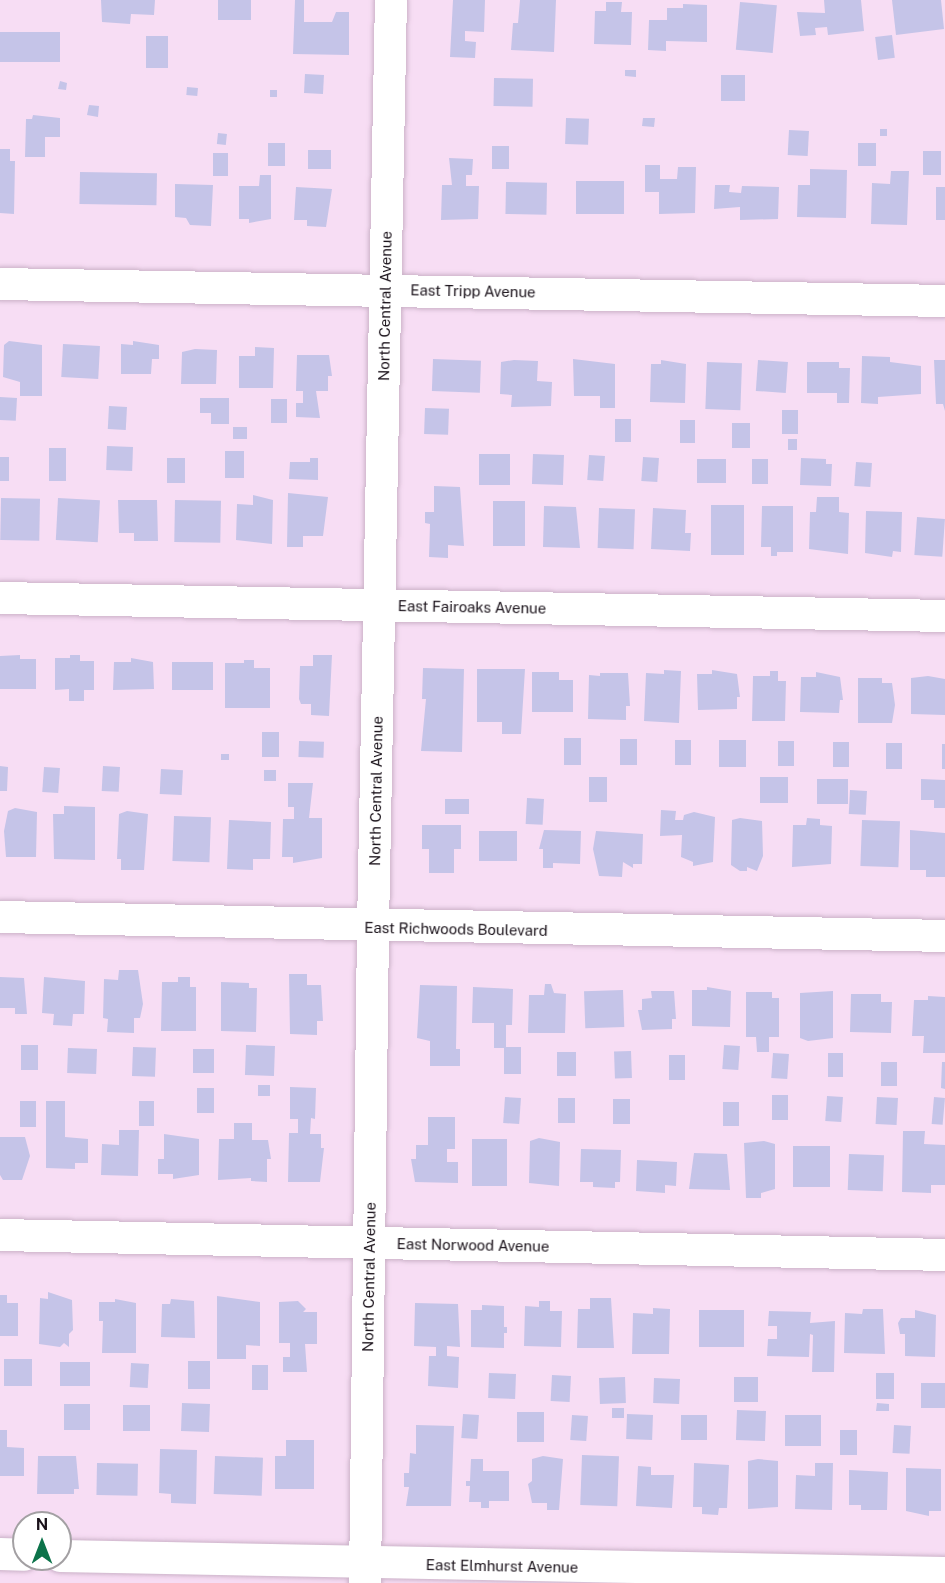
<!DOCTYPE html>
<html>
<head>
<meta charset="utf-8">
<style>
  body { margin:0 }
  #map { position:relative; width:945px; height:1583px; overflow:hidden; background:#f7ddf4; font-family:"Public Sans",sans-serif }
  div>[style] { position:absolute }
  .building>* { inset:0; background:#c5c4e8; transform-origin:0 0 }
  .roads { filter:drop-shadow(0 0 2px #cbb2c8) drop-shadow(0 0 2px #cbb2c8) }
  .street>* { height:32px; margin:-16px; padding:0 16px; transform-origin:16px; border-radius:16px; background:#fff }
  span { translate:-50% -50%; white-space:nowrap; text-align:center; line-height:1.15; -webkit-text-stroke:5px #fff; paint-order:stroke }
  .street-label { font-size:15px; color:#1a121a }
  .north { position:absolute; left:12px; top:1511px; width:60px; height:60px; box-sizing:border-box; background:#fff; border:2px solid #a3a0a3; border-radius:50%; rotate:0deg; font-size:16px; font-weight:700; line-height:24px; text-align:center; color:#1a121a }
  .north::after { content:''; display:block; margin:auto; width:21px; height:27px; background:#0c734a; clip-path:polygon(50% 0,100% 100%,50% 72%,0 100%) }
</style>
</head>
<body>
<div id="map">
  <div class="building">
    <div style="clip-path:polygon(101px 0,155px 0,154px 15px,131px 14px,130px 24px,102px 22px)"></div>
    <div style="left:218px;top:0;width:33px;height:20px"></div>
    <div style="clip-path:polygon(295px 0,304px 0,304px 22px,332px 22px,336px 12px,349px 12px,349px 55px,293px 54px)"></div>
    <div style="clip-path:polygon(453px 0,485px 0,484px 32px,465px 31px,465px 41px,476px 42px,475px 58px,450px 57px)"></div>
    <div style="clip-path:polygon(520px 0,556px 0,554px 52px,511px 50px,513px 23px,518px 23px)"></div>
    <div style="clip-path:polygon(824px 0,861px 0,864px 31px,828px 35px,827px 27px,815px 28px,816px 35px,800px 36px,797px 12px,825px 13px)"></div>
    <div style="clip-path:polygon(892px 0,941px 0,944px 29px,896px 35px)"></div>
    <div style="clip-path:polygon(606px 2px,622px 2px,621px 12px,632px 12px,631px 45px,594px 44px,595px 11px,606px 11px)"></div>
    <div style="left:740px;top:2px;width:37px;height:48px;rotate:5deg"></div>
    <div style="clip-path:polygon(683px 4px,707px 5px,707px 42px,666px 41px,666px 51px,648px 50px,649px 20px,667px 20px,667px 8px,683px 8px)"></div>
    <div style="left:0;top:32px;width:60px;height:30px"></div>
    <div style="left:892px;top:35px;width:23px;height:17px;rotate:83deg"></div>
    <div style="left:146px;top:36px;width:22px;height:32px"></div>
    <div style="clip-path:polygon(625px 70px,636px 70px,636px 77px,625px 76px)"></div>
    <div style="left:305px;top:74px;width:19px;height:19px;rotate:3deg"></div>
    <div style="left:721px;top:75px;width:24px;height:26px"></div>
    <div style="left:494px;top:78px;width:39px;height:28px;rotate:1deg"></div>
    <div style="clip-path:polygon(60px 81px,67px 83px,66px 90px,58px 89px)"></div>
    <div style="left:187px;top:87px;width:11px;height:8px;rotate:5deg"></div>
    <div style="left:270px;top:90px;width:7px;height:7px"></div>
    <div style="clip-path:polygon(89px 105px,99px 106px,98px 117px,87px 115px)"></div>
    <div style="clip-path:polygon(33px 115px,60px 118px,60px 137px,45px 137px,45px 157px,25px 157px,26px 119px,32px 119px)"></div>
    <div style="left:566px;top:118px;width:23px;height:26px;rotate:2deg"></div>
    <div style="clip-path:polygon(643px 118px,655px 118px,654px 127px,642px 126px)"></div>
    <div style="left:880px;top:129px;width:7px;height:7px"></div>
    <div style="left:789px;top:130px;width:20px;height:25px;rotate:3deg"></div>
    <div style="left:218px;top:133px;width:9px;height:11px;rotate:6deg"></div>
    <div style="left:268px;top:143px;width:17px;height:23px"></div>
    <div style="left:858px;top:143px;width:18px;height:23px"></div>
    <div style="left:509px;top:146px;width:23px;height:17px;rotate:90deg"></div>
    <div style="clip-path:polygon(0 149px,10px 149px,10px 161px,15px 161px,14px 214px,0 213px)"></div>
    <div style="left:308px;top:150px;width:23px;height:19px"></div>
    <div style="left:941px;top:151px;width:24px;height:18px;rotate:90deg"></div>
    <div style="left:213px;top:153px;width:15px;height:23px"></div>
    <div style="clip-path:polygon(449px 158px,473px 159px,472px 175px,466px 175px,466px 186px,479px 186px,478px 219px,441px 220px,442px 185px,452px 185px)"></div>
    <div style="clip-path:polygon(645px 165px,660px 165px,660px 179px,677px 179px,678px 167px,696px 167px,695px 213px,659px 214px,659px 192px,645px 192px)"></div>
    <div style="clip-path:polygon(810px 169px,847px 170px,846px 218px,797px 217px,798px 185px,810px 185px)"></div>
    <div style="clip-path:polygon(891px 171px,909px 171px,907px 225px,871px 224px,872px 183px,890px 184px)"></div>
    <div style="left:80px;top:172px;width:77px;height:32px;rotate:1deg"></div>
    <div style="clip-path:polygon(260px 175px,271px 175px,271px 219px,249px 223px,249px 219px,239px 219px,239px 186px,259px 186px)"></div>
    <div style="left:576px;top:181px;width:48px;height:33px"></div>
    <div style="left:506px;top:182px;width:41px;height:32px;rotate:1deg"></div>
    <div style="clip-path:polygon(175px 184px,213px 185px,211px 226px,190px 225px,186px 218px,175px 217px)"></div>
    <div style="clip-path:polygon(715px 185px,730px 185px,729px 192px,741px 193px,742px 186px,779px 187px,778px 219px,740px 220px,740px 207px,714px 209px)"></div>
    <div style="clip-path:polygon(296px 187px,332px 189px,326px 227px,307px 226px,307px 220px,294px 220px)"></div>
    <div style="left:936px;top:187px;width:9px;height:33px"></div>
    <div style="clip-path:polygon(9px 341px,42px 345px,42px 396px,20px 396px,20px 382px,3px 377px,4px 345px)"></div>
    <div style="clip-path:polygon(133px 341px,159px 345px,159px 359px,152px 359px,151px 374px,121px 374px,121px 344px,133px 345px)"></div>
    <div style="left:63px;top:344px;width:37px;height:33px;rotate:3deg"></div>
    <div style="clip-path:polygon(255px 347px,274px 348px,273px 388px,239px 388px,239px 356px,255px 356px)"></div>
    <div style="clip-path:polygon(195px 349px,217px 350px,216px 384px,181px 384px,182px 352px)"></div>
    <div style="clip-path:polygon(297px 355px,329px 355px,332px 376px,328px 376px,328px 391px,316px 391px,320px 418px,296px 417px,296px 403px,303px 403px,303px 391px,296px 391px)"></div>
    <div style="clip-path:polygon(862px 356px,890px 357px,890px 362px,921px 366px,921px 394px,878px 397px,878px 404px,861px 403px)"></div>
    <div style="left:433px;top:359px;width:48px;height:32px;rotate:2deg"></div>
    <div style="clip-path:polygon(573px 359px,615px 364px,615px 408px,600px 408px,600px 396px,574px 396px)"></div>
    <div style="clip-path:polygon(514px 360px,538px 361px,537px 381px,552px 382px,551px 406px,511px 407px,512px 395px,500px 394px,501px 362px)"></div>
    <div style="clip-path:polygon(661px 360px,686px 364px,685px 403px,650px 402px,651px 364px,661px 364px)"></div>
    <div style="left:758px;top:360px;width:30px;height:31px;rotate:4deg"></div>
    <div style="clip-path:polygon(934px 360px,945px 360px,945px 411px,943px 404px,936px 404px)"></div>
    <div style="left:707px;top:362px;width:35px;height:47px;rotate:2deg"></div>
    <div style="clip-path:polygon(807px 362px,839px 362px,839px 368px,850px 368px,849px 403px,837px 403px,837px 393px,807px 393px)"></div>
    <div style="left:0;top:397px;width:17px;height:23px;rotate:3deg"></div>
    <div style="clip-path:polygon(200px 398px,229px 398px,229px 424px,211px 424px,211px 413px,200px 413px)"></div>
    <div style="left:271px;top:399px;width:16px;height:24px"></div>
    <div style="left:109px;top:406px;width:18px;height:23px;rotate:3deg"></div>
    <div style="left:425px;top:408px;width:24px;height:26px;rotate:2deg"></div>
    <div style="left:782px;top:410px;width:16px;height:24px"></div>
    <div style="left:615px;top:419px;width:16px;height:23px"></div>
    <div style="left:680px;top:420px;width:15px;height:23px"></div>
    <div style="left:732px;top:423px;width:18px;height:25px"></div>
    <div style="left:247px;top:427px;width:12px;height:14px;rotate:90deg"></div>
    <div style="left:788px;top:439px;width:9px;height:11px"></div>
    <div style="left:107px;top:446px;width:26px;height:24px;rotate:2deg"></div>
    <div style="left:49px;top:448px;width:17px;height:33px"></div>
    <div style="left:225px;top:451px;width:19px;height:27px"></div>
    <div style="left:479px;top:454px;width:31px;height:31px"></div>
    <div style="left:533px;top:454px;width:31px;height:30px;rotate:2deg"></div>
    <div style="left:589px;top:455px;width:16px;height:25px;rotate:4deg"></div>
    <div style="left:0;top:457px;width:9px;height:24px"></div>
    <div style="left:643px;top:457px;width:16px;height:24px;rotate:4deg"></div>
    <div style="left:167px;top:458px;width:18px;height:25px"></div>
    <div style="clip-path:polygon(310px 458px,318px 458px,318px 480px,289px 479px,290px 462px,310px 462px)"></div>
    <div style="clip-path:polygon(801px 458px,826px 459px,826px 464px,832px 464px,831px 486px,800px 485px)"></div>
    <div style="left:697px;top:459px;width:29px;height:24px"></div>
    <div style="left:752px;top:459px;width:16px;height:25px"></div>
    <div style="left:856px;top:462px;width:16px;height:24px;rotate:4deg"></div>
    <div style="clip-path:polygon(434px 486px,460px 487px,464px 546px,448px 545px,448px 558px,429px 557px,430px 524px,425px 523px,425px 512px,434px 512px)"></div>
    <div style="clip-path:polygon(288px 493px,328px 497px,323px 536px,303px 536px,303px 547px,287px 547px)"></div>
    <div style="clip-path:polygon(253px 495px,273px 500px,272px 544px,236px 540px,237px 504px,253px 505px)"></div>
    <div style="clip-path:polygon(817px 497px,839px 497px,839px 512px,849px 513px,848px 554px,809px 549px,810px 512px,816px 512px)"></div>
    <div style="left:1px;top:498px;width:39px;height:42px;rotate:1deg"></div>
    <div style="left:58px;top:498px;width:42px;height:42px;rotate:3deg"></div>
    <div style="clip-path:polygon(118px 500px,157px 500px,158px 541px,134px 541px,134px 533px,119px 533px)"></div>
    <div style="left:175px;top:500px;width:46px;height:42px;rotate:1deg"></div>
    <div style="left:493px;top:501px;width:32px;height:45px"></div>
    <div style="left:711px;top:505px;width:33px;height:50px"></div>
    <div style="clip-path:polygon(544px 506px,576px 507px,580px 548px,543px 547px)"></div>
    <div style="clip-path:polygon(762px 506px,793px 506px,793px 552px,777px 552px,777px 556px,771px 556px,771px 547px,761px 547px)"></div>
    <div style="left:599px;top:508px;width:36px;height:40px;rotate:2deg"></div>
    <div style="clip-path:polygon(653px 508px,686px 510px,685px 533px,691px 533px,690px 551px,651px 549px)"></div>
    <div style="clip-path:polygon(866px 511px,902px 512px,901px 552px,893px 551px,892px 557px,865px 553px)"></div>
    <div style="left:917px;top:517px;width:28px;height:38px;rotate:4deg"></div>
    <div style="clip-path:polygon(20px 655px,20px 659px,36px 659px,36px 689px,0 689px,0 656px)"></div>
    <div style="clip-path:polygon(70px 655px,80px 655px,80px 661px,94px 661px,94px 690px,84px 690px,84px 701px,69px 701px,69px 689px,55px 690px,55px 658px,70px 658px)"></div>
    <div style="clip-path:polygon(313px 655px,332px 655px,329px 716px,311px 715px,311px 704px,301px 704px,299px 699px,300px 666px,313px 666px)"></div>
    <div style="clip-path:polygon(131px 658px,153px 662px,154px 689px,113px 690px,114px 662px,131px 662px)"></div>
    <div style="clip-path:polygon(244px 660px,254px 660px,254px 668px,270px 668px,270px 708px,225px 708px,225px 663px,244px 663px)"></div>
    <div style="left:172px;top:662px;width:41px;height:28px"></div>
    <div style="clip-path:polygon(423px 668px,464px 669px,462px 752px,421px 751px,426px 699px,422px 699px)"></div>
    <div style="clip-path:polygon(477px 669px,525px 669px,521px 734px,502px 734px,502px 722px,477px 722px)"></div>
    <div style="clip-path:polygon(664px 670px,681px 671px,679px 723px,644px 721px,646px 673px,664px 674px)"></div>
    <div style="clip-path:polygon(712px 670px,737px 674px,740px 697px,737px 697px,737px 709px,698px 710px,697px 674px,712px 674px)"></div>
    <div style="clip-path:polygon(770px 671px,778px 671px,778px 681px,786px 681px,785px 721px,752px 721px,753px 676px,770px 676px)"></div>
    <div style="clip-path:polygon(532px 672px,559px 672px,559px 680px,573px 680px,573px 712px,532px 712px)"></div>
    <div style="clip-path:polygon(816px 672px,840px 677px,843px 700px,840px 700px,839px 713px,800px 712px,801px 677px,816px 677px)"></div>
    <div style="clip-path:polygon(600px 673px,628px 673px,630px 706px,626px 706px,626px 720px,588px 719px,589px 675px,600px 676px)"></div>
    <div style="clip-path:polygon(928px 676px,945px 679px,945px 715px,911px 714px,911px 678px)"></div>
    <div style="clip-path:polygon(858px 678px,882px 678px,882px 683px,892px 683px,895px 705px,892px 723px,858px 723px)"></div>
    <div style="left:262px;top:732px;width:17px;height:25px"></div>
    <div style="left:564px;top:738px;width:17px;height:27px"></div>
    <div style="left:620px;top:739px;width:17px;height:26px"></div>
    <div style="left:675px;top:740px;width:16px;height:25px"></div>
    <div style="left:719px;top:740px;width:27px;height:27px"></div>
    <div style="left:299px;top:741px;width:25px;height:16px;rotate:2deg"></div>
    <div style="left:778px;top:741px;width:16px;height:25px"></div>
    <div style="left:833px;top:742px;width:16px;height:25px"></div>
    <div style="left:886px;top:743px;width:16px;height:26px"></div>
    <div style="left:942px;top:744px;width:3px;height:25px"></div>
    <div style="left:221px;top:754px;width:8px;height:6px"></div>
    <div style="clip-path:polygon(0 766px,8px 767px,7px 791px,0 791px)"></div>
    <div style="left:103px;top:766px;width:17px;height:25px;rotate:3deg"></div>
    <div style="left:44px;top:767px;width:16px;height:25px;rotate:4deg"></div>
    <div style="left:161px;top:769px;width:22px;height:25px;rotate:3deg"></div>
    <div style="left:264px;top:770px;width:12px;height:11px"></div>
    <div style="left:589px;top:777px;width:18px;height:25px"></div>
    <div style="left:760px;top:777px;width:28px;height:26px"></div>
    <div style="left:817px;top:779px;width:31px;height:25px"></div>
    <div style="clip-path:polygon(921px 779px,945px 780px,945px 808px,934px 808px,934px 800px,921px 800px)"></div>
    <div style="clip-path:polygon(288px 783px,313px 783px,309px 818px,322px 818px,322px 858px,293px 863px,293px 857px,282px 857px,283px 819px,294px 819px,294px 807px,288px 807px)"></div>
    <div style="left:850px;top:790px;width:17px;height:24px;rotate:3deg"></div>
    <div style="left:527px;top:798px;width:17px;height:26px;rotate:3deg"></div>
    <div style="left:445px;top:799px;width:24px;height:15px"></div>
    <div style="clip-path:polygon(64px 806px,95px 807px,95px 860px,54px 859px,53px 814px,64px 814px)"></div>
    <div style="clip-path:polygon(15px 808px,37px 812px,36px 857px,6px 857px,4px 831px,8px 811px)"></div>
    <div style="clip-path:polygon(661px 810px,676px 811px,675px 820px,683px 820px,684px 815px,694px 812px,715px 817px,713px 862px,693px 866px,693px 862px,681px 857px,682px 835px,660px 836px)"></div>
    <div style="clip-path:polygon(127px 811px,148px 814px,144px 870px,121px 870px,121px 859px,117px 859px,119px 814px)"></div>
    <div style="left:174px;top:816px;width:37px;height:45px;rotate:2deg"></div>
    <div style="clip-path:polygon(740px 818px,762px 821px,763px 856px,757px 871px,747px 867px,747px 871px,740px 871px,731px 865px,732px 820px)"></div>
    <div style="clip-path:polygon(807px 818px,820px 819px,820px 825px,832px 826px,831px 864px,792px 867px,793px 825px,806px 825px)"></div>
    <div style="clip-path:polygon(229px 820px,271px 822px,270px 859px,253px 859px,253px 870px,227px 869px)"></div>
    <div style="left:862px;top:820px;width:38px;height:46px;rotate:2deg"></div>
    <div style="clip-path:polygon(422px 825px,461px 825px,461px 849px,454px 849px,454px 873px,429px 873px,429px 849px,422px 849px)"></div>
    <div style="clip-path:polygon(544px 830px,581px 831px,580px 864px,553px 863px,553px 868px,543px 868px,543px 849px,539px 849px)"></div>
    <div style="clip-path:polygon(910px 830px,945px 833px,945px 877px,926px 877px,926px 870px,910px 870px)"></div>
    <div style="left:479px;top:831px;width:38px;height:30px"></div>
    <div style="clip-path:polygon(596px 831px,643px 834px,642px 864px,633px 864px,633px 868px,623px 862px,622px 877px,599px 876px,593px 849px)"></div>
    <div style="clip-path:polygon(119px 970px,138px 970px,143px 1004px,140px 1018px,134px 1018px,134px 1033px,107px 1032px,108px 1019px,103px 1018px,104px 979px,118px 980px)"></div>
    <div style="clip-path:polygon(289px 974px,307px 974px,307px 985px,321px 985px,323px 1021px,317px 1021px,317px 1035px,290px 1034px)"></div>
    <div style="clip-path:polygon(0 977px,24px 978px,27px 1014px,15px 1014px,15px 1008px,0 1008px)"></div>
    <div style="clip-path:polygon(44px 977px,85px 981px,84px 1014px,73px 1014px,72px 1026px,53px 1025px,54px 1014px,42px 1013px)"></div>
    <div style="clip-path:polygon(178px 977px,190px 977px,190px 987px,196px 987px,196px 1031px,161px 1031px,162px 982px,178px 982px)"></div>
    <div style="clip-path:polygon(221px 982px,249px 983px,249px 988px,257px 988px,256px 1032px,221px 1031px)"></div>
    <div style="clip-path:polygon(545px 984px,551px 984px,554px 993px,566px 994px,565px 1033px,528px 1033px,529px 995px,544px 995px)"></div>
    <div style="clip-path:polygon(420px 985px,457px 986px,456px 1049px,460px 1049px,460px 1066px,430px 1066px,430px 1041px,417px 1038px)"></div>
    <div style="clip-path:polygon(473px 987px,513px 989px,512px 1025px,506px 1025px,506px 1047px,521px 1047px,521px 1074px,504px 1074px,504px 1048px,494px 1048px,494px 1023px,472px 1023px)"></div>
    <div style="clip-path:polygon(707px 987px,731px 991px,730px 1027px,692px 1026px,692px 990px,707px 990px)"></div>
    <div style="left:623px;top:990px;width:37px;height:39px;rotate:88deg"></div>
    <div style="clip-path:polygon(651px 991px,674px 991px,676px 1019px,672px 1019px,672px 1029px,642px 1030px,638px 1010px,642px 1010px,642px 999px,652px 998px)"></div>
    <div style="clip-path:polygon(833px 991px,833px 1038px,808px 1041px,800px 1038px,800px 993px)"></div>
    <div style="clip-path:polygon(746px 992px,772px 992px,772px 998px,779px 998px,779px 1037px,769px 1037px,769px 1052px,757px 1052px,756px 1037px,746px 1037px)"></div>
    <div style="clip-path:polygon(851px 994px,881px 994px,881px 1002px,892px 1002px,891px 1033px,850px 1032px)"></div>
    <div style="clip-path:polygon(928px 996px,945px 997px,945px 1053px,923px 1053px,924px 1036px,912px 1036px,914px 1000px,928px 1000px)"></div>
    <div style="left:21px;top:1045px;width:17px;height:25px"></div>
    <div style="left:246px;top:1045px;width:29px;height:30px;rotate:2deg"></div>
    <div style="left:724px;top:1045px;width:16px;height:24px;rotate:4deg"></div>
    <div style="left:133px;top:1047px;width:23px;height:29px;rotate:2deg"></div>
    <div style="left:68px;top:1048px;width:29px;height:25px;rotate:2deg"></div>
    <div style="left:193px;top:1049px;width:21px;height:24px"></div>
    <div style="left:631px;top:1051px;width:27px;height:17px;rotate:88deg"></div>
    <div style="left:557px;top:1052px;width:19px;height:24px"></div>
    <div style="left:773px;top:1053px;width:16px;height:25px;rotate:4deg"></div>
    <div style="left:828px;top:1053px;width:15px;height:24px"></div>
    <div style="left:669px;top:1055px;width:16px;height:25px"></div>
    <div style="left:881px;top:1062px;width:16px;height:24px"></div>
    <div style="clip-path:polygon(942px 1062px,945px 1062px,945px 1089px,941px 1088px)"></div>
    <div style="left:270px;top:1085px;width:11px;height:12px;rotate:90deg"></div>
    <div style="clip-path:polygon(290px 1087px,316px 1088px,315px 1119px,311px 1118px,310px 1134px,321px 1134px,321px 1148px,324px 1148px,320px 1182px,288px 1182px,289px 1133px,298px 1133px,298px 1119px,290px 1119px)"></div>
    <div style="left:197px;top:1088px;width:17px;height:25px"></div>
    <div style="left:772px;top:1095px;width:16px;height:25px"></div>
    <div style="left:827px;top:1096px;width:16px;height:25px;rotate:4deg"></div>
    <div style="left:505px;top:1097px;width:16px;height:26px;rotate:4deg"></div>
    <div style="left:877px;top:1097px;width:21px;height:27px;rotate:3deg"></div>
    <div style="left:934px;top:1097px;width:11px;height:27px;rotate:5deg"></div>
    <div style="left:558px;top:1098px;width:17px;height:25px"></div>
    <div style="left:613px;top:1099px;width:17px;height:25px"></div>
    <div style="left:20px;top:1101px;width:16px;height:26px"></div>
    <div style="clip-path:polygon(46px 1101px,65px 1101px,65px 1137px,88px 1139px,88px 1163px,75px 1163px,75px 1169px,46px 1168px)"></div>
    <div style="left:139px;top:1101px;width:15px;height:25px"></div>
    <div style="left:723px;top:1102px;width:16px;height:24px"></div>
    <div style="clip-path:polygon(428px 1117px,455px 1117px,455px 1149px,447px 1149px,447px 1162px,458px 1162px,458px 1183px,415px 1182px,411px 1159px,416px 1159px,416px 1145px,428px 1145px)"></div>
    <div style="clip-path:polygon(234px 1123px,252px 1123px,252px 1140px,268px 1140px,271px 1159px,267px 1159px,267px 1182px,251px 1181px,251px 1178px,218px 1180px,219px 1139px,234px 1139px)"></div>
    <div style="clip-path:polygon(119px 1130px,139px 1130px,138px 1176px,101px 1175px,102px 1144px,119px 1145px)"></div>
    <div style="clip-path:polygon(903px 1131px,925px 1131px,924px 1144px,945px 1145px,945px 1185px,931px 1185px,931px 1193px,902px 1192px)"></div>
    <div style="clip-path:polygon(164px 1134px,199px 1139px,199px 1175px,173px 1179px,173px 1174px,158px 1174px,158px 1159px,164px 1159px)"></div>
    <div style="clip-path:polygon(0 1137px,25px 1137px,30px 1156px,22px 1180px,3px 1180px,0 1175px)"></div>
    <div style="clip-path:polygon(539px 1138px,560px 1142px,559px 1186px,529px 1183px,530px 1141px)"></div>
    <div style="left:472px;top:1139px;width:35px;height:47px"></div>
    <div style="clip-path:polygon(764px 1141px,775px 1144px,775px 1189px,761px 1193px,761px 1198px,746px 1198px,744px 1143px)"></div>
    <div style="left:793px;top:1146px;width:37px;height:41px"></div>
    <div style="clip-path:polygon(581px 1149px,621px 1150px,620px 1182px,615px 1182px,615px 1188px,593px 1187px,593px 1182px,580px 1182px)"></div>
    <div style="clip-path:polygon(694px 1153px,727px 1154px,730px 1190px,689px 1189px)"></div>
    <div style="left:849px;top:1154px;width:35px;height:36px;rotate:2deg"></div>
    <div style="clip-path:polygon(637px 1160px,677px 1162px,676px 1186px,665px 1185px,665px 1193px,636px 1191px)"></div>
    <div style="clip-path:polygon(48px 1292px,72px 1300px,73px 1330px,69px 1334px,69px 1347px,64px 1343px,60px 1347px,39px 1344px,40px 1298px,48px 1299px)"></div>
    <div style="clip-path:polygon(0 1295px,7px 1295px,7px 1303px,18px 1303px,18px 1336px,0 1336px)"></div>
    <div style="clip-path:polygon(217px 1296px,260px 1302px,260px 1346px,246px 1345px,246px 1359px,217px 1359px)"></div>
    <div style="clip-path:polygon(590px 1298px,611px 1298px,614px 1348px,577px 1348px,578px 1309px,590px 1309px)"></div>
    <div style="clip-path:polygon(115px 1299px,136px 1303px,136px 1353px,102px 1353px,103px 1321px,99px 1321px,99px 1302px,115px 1302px)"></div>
    <div style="clip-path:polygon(171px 1299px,194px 1301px,195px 1338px,161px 1337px,162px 1304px,170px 1304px)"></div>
    <div style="clip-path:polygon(298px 1301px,306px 1309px,303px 1312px,317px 1312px,317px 1344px,305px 1344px,307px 1372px,283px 1372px,283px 1357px,290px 1357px,290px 1343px,279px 1343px,279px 1302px)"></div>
    <div style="clip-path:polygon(539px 1301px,550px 1301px,550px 1311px,562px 1311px,561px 1347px,524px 1346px,525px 1306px,539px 1307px)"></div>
    <div style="clip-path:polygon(415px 1303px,458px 1304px,460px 1347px,447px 1346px,447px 1356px,459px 1357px,458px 1388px,428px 1386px,429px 1356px,436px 1356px,436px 1347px,414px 1346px)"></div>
    <div style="clip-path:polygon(482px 1305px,504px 1306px,504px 1327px,507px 1327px,507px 1333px,504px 1333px,504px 1348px,471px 1347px,471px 1310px,482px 1310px)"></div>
    <div style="clip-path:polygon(653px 1308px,670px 1309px,669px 1354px,632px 1354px,633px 1313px,653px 1314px)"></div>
    <div style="clip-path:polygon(863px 1309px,883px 1309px,885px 1354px,844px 1353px,845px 1313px,862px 1314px)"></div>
    <div style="left:699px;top:1310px;width:45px;height:37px"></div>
    <div style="clip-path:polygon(915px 1310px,936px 1315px,935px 1357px,905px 1356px,905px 1334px,900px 1334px,898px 1323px,901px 1318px,915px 1318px)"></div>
    <div style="clip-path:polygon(769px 1311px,811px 1312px,810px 1323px,835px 1321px,834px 1372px,812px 1372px,813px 1335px,810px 1334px,809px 1357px,767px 1356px,768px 1339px,777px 1339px,777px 1326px,768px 1326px)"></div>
    <div style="left:4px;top:1359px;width:28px;height:27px"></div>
    <div style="left:188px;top:1361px;width:22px;height:28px"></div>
    <div style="left:60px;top:1362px;width:30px;height:24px"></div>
    <div style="left:131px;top:1363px;width:18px;height:24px;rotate:3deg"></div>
    <div style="left:252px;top:1365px;width:16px;height:25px"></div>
    <div style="left:489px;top:1373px;width:27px;height:25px;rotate:2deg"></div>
    <div style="left:876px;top:1373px;width:18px;height:26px"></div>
    <div style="left:552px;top:1375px;width:19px;height:26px;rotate:3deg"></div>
    <div style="left:625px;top:1377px;width:26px;height:26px;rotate:88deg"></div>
    <div style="left:734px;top:1377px;width:24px;height:25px"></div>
    <div style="left:654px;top:1378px;width:26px;height:25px;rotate:2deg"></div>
    <div style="left:921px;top:1383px;width:24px;height:25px"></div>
    <div style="left:182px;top:1403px;width:28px;height:28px;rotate:2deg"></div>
    <div style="clip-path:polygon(877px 1403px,889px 1404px,889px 1411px,876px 1411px)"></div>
    <div style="left:90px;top:1404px;width:26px;height:26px;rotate:90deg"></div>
    <div style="left:123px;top:1405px;width:27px;height:26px"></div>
    <div style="left:612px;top:1408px;width:12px;height:10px"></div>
    <div style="left:737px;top:1410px;width:29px;height:30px;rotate:2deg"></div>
    <div style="left:517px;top:1412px;width:27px;height:30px"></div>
    <div style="left:463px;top:1414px;width:16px;height:24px;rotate:4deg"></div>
    <div style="left:627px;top:1414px;width:26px;height:25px;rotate:2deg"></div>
    <div style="left:572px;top:1415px;width:16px;height:25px;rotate:4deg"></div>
    <div style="left:681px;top:1415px;width:26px;height:25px"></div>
    <div style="left:785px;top:1415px;width:36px;height:31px"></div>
    <div style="clip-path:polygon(416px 1425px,454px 1426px,451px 1506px,406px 1506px,409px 1487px,404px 1487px,404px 1473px,409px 1473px,410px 1453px,416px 1454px)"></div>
    <div style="left:894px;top:1425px;width:17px;height:28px;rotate:3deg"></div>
    <div style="clip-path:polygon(0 1430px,7px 1430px,7px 1447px,24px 1448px,24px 1476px,0 1476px)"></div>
    <div style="left:857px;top:1430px;width:25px;height:17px;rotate:90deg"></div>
    <div style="clip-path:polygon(286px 1440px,314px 1440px,314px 1489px,275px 1489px,275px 1456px,286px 1456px)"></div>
    <div style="clip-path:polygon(160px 1449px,197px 1450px,196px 1504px,171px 1503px,171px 1494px,159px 1493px)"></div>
    <div style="left:582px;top:1455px;width:37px;height:50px;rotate:2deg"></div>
    <div style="clip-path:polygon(38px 1456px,76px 1456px,79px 1489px,74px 1489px,74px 1494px,37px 1494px)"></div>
    <div style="left:215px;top:1456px;width:48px;height:38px;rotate:2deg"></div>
    <div style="clip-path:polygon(543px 1456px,563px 1459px,559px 1510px,547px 1510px,547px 1503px,532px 1503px,528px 1484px,532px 1481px,532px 1459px)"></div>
    <div style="clip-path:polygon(471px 1459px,483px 1459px,483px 1471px,509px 1471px,509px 1501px,489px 1501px,489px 1508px,481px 1508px,481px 1502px,469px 1502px,470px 1486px,466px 1486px,466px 1481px,470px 1481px)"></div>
    <div style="clip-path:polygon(758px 1459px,778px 1461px,778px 1507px,748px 1509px,748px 1461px)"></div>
    <div style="left:97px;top:1463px;width:41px;height:32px;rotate:1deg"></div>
    <div style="clip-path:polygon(694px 1463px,729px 1465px,727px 1508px,719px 1508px,718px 1515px,702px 1514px,702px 1507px,693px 1507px)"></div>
    <div style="clip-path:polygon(815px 1463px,833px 1463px,832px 1510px,795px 1509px,796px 1475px,815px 1476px)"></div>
    <div style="clip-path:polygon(638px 1466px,651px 1467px,651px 1475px,674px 1475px,672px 1508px,636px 1506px)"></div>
    <div style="clip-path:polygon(906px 1468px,941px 1469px,941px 1511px,929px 1511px,929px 1516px,906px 1511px)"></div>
    <div style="clip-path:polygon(849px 1470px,888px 1472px,887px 1510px,861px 1510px,861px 1505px,849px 1505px)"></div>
  </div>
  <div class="roads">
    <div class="street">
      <div style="left:0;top:284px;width:945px;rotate:1.03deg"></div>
      <div style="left:0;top:598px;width:945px;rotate:1.09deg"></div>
      <div style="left:0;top:917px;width:945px;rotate:1.15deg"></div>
      <div style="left:0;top:1235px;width:945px;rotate:1.21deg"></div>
      <div style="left:0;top:1554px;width:24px;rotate:2deg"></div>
      <div style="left:60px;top:1556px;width:885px;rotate:1.1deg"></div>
      <div style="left:365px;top:1583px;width:656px;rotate:-89.3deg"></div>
      <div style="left:373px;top:927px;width:927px;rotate:-88.89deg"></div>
    </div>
  </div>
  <div class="street-label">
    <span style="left:473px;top:291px;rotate:1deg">East Tripp Avenue</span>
    <span style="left:385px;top:306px;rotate:-89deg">North Central Avenue</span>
    <span style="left:472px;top:607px;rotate:1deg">East Fairoaks Avenue</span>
    <span style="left:376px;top:791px;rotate:-89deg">North Central Avenue</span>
    <span style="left:456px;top:929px;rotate:1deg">East Richwoods Boulevard</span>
    <span style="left:473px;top:1245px;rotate:1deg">East Norwood Avenue</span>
    <span style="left:369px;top:1277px;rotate:-89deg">North Central Avenue</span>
    <span style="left:502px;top:1566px;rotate:1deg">East Elmhurst Avenue</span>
  </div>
  <div class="north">N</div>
</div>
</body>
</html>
